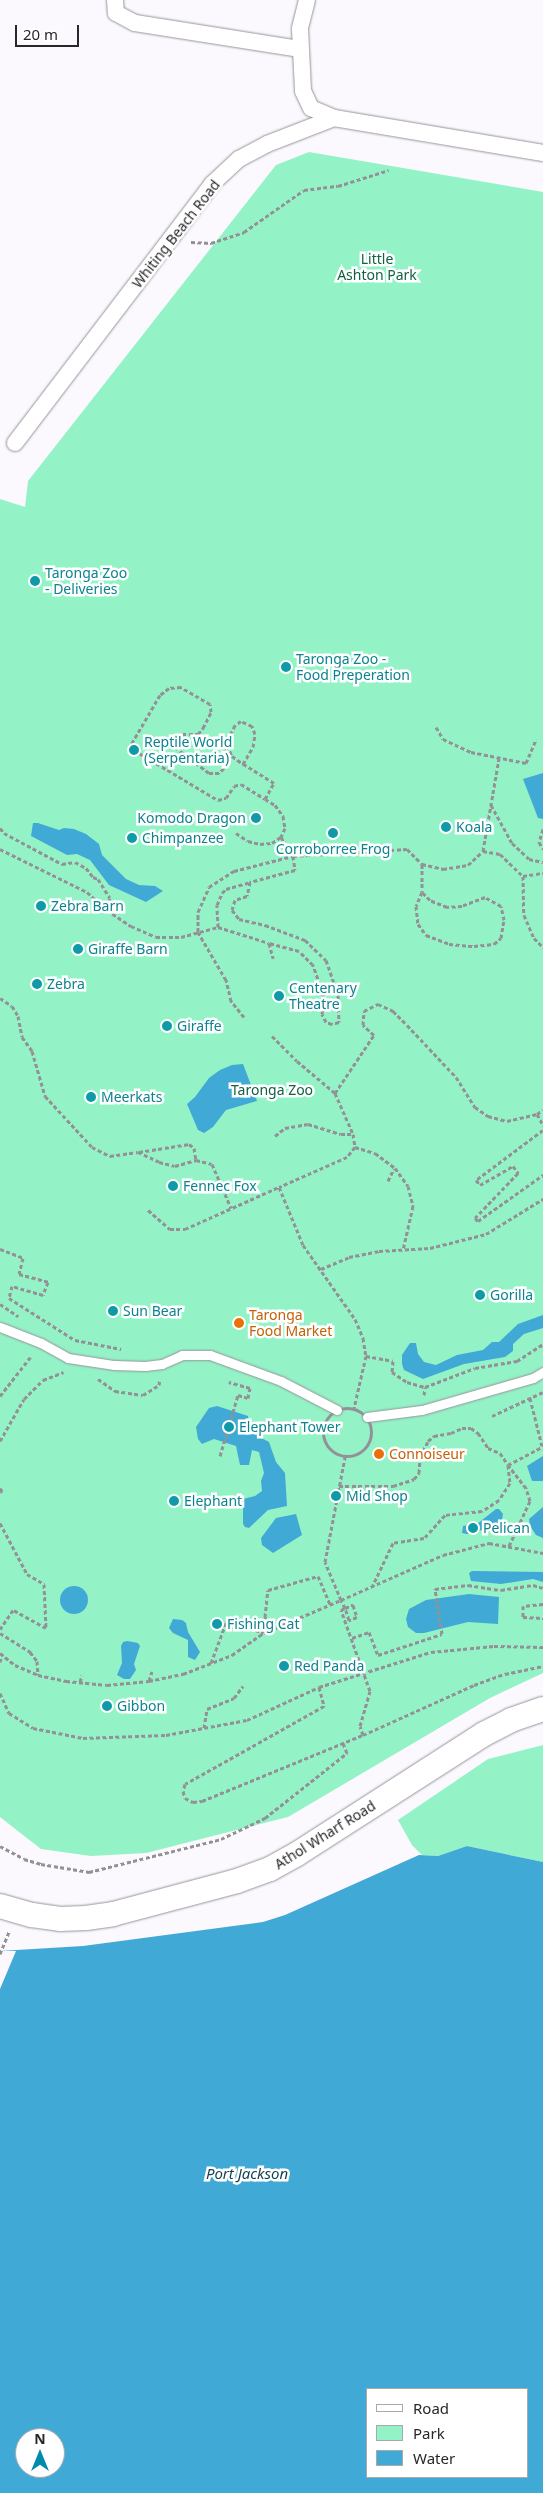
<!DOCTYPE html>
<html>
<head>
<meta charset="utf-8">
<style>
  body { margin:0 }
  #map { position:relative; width:543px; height:2493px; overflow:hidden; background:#fbf8fe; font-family:"Noto Sans",sans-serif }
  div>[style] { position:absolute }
  .green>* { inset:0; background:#93f3c6 }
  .water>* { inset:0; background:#41a9d6 }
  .round { border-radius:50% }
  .pier>* { inset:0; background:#fbf8fe }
  .path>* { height:3px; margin-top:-1.5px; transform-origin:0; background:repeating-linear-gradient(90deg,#949196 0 4px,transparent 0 6.5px) }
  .path>.ring { margin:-1.5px; padding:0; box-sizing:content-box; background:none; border:3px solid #949196; border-radius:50% }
  .roads { filter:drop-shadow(0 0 1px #97949b) drop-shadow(0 0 1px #97949b) }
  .lane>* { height:9px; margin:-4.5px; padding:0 4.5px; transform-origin:4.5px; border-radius:4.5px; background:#fff }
  .street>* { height:16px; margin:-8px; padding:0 8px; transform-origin:8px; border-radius:8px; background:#fff }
  .secondary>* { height:24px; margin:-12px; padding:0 12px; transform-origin:12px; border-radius:12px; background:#fff }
  .dots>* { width:14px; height:14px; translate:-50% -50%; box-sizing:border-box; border:2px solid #fff; border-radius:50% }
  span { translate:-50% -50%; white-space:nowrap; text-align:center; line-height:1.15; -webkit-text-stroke:5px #fff; paint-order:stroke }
  .street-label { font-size:14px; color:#29272a }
  .park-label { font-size:14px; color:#136043 }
  .culture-label { font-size:14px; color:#0d838f }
  .left { translate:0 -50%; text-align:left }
  .right { translate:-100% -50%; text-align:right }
  .food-label { font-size:14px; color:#c56008 }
  .water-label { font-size:15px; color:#133f52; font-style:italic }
  .legend { position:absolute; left:366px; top:2388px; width:162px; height:90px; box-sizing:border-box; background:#fff; border:1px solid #a9a9aa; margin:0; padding:6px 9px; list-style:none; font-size:15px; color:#29272a }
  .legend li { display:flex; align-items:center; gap:10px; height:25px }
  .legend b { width:25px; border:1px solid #a9a9aa }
  .north { position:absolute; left:15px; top:2428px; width:50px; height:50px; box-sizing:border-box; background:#fff; border:1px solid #a9a9aa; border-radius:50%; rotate:0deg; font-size:14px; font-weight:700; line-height:20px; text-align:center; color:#29272a }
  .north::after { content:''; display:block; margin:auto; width:18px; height:22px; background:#008baa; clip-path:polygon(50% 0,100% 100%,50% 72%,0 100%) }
  .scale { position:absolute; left:15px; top:25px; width:64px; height:22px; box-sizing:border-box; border:2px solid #29272a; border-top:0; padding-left:6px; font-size:15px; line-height:18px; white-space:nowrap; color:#29272a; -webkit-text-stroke:4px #fff; paint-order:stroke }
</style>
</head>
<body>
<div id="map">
  <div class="green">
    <div style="clip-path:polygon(309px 152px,543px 192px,543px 1673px,490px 1698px,288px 1817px,146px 1853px,91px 1856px,41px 1849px,0 1817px,0 499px,25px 507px,28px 481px,276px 165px)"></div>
    <div style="clip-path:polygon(543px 1745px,543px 1862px,467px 1846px,438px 1856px,422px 1855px,412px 1845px,398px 1820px,488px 1759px)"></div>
  </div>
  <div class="water">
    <div style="clip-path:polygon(543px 773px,543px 819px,538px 818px,523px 779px)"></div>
    <div style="clip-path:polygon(33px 823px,38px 823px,59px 830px,64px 828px,74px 829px,86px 834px,99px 844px,102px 855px,126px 879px,139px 885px,155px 886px,163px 891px,146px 902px,109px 885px,90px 860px,77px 854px,67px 855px,31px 836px)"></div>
    <div style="clip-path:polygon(243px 1064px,257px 1101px,226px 1110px,213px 1127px,204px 1133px,198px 1130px,187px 1104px,195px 1097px,209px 1078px,220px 1070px,232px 1065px)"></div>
    <div style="clip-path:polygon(543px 1315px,543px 1328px,524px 1334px,513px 1344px,513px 1351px,505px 1357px,464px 1364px,423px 1379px,404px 1370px,402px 1364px,402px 1355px,410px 1343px,416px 1343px,418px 1354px,424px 1362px,436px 1365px,457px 1355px,483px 1350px,492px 1342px,499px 1342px,518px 1324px)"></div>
    <div style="clip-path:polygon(217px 1406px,248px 1416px,249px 1425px,256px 1435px,269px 1442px,276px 1462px,285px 1473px,287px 1506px,268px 1510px,249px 1528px,245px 1527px,243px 1524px,243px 1499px,255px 1496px,262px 1491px,261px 1481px,264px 1473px,259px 1452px,252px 1450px,249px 1465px,240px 1465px,236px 1446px,214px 1439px,202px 1444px,198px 1439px,196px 1427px,209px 1408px)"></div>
    <div style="clip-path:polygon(543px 1456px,543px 1481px,532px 1481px,527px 1466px)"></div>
    <div style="clip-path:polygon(543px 1507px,543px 1538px,536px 1535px,530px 1526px,529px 1519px)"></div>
    <div style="clip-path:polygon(496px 1509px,499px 1509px,503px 1514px,501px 1525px,467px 1534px,462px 1533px,463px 1526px,477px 1524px)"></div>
    <div style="clip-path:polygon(296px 1514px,302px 1535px,273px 1553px,262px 1545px,261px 1538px,276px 1518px)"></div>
    <div style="clip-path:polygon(472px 1571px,543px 1572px,543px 1582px,533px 1579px,501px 1584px,471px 1581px,469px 1573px)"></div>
    <div class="round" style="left:60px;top:1586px;width:28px;height:28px"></div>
    <div style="clip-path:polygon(469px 1594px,499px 1597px,498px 1624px,468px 1622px,424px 1633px,416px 1633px,408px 1627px,406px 1619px,409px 1609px,426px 1600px)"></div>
    <div style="clip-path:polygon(173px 1619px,182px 1620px,186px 1623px,188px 1632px,200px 1652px,195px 1660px,188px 1657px,188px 1640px,173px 1633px,169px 1628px)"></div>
    <div style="clip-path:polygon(127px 1641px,138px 1643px,140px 1646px,134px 1664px,136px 1670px,130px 1679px,124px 1679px,117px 1675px,122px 1663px,121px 1646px,123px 1642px)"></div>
    <div style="clip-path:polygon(evenodd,467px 1846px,543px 1862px,543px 2493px,0 2493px,0 1951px,83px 1946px,263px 1922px,285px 1915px,419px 1855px,438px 1856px,467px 1846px,367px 2389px,527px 2389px,527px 2477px,367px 2477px,367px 2389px,467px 1846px,25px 2438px,55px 2438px,55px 2468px,25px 2468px,25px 2438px)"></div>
  </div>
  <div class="pier">
    <div style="clip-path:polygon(0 1951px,16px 1951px,0 1989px)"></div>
  </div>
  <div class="path">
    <div style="left:191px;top:242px;width:20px;rotate:3deg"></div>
    <div style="left:211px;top:243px;width:35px;rotate:-18deg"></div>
    <div style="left:244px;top:232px;width:73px;rotate:-35deg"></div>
    <div style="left:304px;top:190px;width:34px;rotate:-7deg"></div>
    <div style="left:338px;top:186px;width:53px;rotate:-17.4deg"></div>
    <div style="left:436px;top:727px;width:14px;rotate:60deg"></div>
    <div style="left:443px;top:739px;width:31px;rotate:25deg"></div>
    <div style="left:471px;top:752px;width:56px;rotate:11.3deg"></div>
    <div style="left:526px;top:763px;width:26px;rotate:-67deg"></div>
    <div style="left:227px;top:745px;width:12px;rotate:66deg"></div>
    <div style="left:232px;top:756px;width:14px;rotate:36deg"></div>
    <div style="left:265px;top:799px;width:18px;rotate:-61deg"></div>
    <div style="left:274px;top:783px;width:36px;rotate:-148deg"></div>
    <div style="left:243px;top:764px;width:20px;rotate:-60deg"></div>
    <div style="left:253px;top:747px;width:13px;rotate:-81deg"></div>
    <div style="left:255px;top:734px;width:9px;rotate:-111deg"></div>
    <div style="left:252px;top:726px;width:12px;rotate:-156deg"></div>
    <div style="left:241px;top:721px;width:7px;rotate:146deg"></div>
    <div style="left:235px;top:725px;width:26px;rotate:115deg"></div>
    <div style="left:224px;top:749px;width:10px;rotate:79deg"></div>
    <div style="left:226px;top:759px;width:9px;rotate:103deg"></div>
    <div style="left:224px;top:768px;width:7px;rotate:135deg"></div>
    <div style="left:219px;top:773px;width:10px;rotate:180deg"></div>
    <div style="left:209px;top:773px;width:43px;rotate:-142.6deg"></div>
    <div style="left:175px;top:747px;width:15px;rotate:-62deg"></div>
    <div style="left:182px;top:734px;width:16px"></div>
    <div style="left:198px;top:734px;width:8px;rotate:-50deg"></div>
    <div style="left:203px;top:728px;width:18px;rotate:-63deg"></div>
    <div style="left:211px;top:712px;width:8px;rotate:-97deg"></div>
    <div style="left:210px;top:704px;width:34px;rotate:-150deg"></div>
    <div style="left:181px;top:687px;width:12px;rotate:175deg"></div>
    <div style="left:169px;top:688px;width:11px;rotate:142deg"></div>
    <div style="left:160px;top:695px;width:56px;rotate:120.3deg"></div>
    <div style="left:132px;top:743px;width:7px;rotate:74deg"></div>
    <div style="left:134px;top:750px;width:98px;rotate:30.8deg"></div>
    <div style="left:218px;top:800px;width:8px;rotate:-14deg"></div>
    <div style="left:226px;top:798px;width:14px;rotate:-56deg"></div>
    <div style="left:234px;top:786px;width:7px;rotate:-16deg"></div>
    <div style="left:241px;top:784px;width:28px;rotate:32deg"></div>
    <div style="left:265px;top:799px;width:12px;rotate:31deg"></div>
    <div style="left:275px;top:805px;width:14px;rotate:54deg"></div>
    <div style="left:283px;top:816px;width:12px;rotate:81deg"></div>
    <div style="left:285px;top:828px;width:10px;rotate:114deg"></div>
    <div style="left:281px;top:837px;width:22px;rotate:58deg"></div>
    <div style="left:293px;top:856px;width:14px;rotate:82deg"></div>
    <div style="left:295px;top:870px;width:47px;rotate:165.1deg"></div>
    <div style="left:250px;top:882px;width:14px;rotate:102deg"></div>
    <div style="left:247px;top:896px;width:13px;rotate:162deg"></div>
    <div style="left:235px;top:900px;width:10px;rotate:107deg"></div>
    <div style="left:232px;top:910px;width:11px;rotate:52deg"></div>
    <div style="left:239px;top:919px;width:27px;rotate:13deg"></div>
    <div style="left:265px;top:925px;width:43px;rotate:20.6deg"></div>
    <div style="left:305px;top:940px;width:29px;rotate:44deg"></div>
    <div style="left:326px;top:960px;width:37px;rotate:71deg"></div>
    <div style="left:338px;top:995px;width:27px;rotate:88deg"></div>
    <div style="left:339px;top:1022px;width:7px;rotate:164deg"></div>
    <div style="left:332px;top:1024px;width:6px;rotate:-162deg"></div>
    <div style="left:326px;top:1022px;width:9px;rotate:-117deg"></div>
    <div style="left:322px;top:1014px;width:17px;rotate:-83deg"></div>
    <div style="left:324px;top:997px;width:34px;rotate:-109deg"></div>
    <div style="left:313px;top:965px;width:20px;rotate:-135deg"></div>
    <div style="left:299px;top:951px;width:31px;rotate:-165deg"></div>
    <div style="left:491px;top:805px;width:43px;rotate:61.1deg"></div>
    <div style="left:512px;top:843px;width:23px;rotate:43deg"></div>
    <div style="left:529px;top:859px;width:14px;rotate:12deg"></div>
    <div style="left:0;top:828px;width:6px;rotate:51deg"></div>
    <div style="left:4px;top:833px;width:66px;rotate:28.1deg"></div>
    <div style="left:62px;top:864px;width:13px;rotate:-9deg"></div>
    <div style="left:75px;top:862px;width:13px;rotate:29deg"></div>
    <div style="left:86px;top:868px;width:11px;rotate:52deg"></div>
    <div style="left:93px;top:877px;width:5px;rotate:22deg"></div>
    <div style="left:98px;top:879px;width:22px;rotate:58deg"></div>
    <div style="left:110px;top:898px;width:12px;rotate:104deg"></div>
    <div style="left:543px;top:829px;width:14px;rotate:107deg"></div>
    <div style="left:539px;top:842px;width:8px;rotate:60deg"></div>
    <div style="left:236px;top:833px;width:14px;rotate:34deg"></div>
    <div style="left:248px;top:841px;width:12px;rotate:14deg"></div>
    <div style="left:260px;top:844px;width:12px;rotate:-5deg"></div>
    <div style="left:272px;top:843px;width:11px;rotate:-34deg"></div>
    <div style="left:0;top:849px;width:97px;rotate:26.3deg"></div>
    <div style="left:87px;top:892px;width:27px;rotate:42deg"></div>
    <div style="left:107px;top:910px;width:29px;rotate:34deg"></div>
    <div style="left:131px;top:926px;width:27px;rotate:24deg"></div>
    <div style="left:156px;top:937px;width:25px"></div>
    <div style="left:181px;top:937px;width:38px;rotate:-15deg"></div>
    <div style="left:218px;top:927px;width:53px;rotate:17.4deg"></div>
    <div style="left:269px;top:943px;width:16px;rotate:75deg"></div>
    <div style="left:483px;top:851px;width:17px;rotate:10deg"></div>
    <div style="left:500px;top:854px;width:32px;rotate:44deg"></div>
    <div style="left:523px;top:876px;width:39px;rotate:89deg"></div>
    <div style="left:524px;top:915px;width:25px;rotate:67deg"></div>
    <div style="left:534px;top:938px;width:13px;rotate:45deg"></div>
    <div style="left:422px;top:864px;width:28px;rotate:90deg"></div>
    <div style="left:422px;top:892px;width:15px;rotate:113deg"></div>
    <div style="left:416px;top:906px;width:18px;rotate:84deg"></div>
    <div style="left:418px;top:924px;width:14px;rotate:54deg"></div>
    <div style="left:426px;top:935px;width:25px;rotate:21deg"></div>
    <div style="left:449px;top:944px;width:25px;rotate:5deg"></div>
    <div style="left:474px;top:946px;width:20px;rotate:-6deg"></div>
    <div style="left:494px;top:944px;width:9px;rotate:-41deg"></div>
    <div style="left:501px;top:938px;width:18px;rotate:-81deg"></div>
    <div style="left:504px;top:920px;width:14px;rotate:-102deg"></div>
    <div style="left:501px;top:906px;width:18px;rotate:-151deg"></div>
    <div style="left:485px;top:897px;width:25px;rotate:159deg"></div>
    <div style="left:462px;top:906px;width:15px;rotate:176deg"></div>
    <div style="left:447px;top:907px;width:18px;rotate:-158deg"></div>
    <div style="left:430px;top:900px;width:11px;rotate:-135deg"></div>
    <div style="left:523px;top:876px;width:20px;rotate:-9deg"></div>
    <div style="left:218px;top:927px;width:22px;rotate:-93deg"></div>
    <div style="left:217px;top:905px;width:13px;rotate:-67deg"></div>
    <div style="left:222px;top:893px;width:6px;rotate:-45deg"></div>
    <div style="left:226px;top:889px;width:25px;rotate:-16deg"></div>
    <div style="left:0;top:998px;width:14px;rotate:34deg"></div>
    <div style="left:12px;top:1006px;width:12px;rotate:59deg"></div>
    <div style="left:18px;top:1016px;width:21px;rotate:79deg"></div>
    <div style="left:22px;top:1037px;width:17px;rotate:54deg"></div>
    <div style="left:32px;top:1051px;width:47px;rotate:73.9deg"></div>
    <div style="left:45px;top:1096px;width:69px;rotate:47.3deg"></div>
    <div style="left:92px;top:1147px;width:20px;rotate:27deg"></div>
    <div style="left:110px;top:1156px;width:28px;rotate:-8deg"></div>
    <div style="left:138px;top:1152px;width:23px;rotate:25deg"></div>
    <div style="left:159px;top:1162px;width:16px;rotate:14deg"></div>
    <div style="left:175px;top:1166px;width:22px;rotate:-16deg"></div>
    <div style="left:196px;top:1160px;width:16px;rotate:14deg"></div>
    <div style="left:212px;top:1164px;width:48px;rotate:66.6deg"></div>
    <div style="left:244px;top:1017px;width:21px;rotate:-129deg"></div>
    <div style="left:231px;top:1001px;width:22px;rotate:-103deg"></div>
    <div style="left:226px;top:980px;width:56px;rotate:-120.3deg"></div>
    <div style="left:198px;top:932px;width:20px;rotate:-90deg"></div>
    <div style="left:198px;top:912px;width:27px;rotate:-66deg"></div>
    <div style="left:209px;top:887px;width:30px;rotate:-33deg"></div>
    <div style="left:234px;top:871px;width:61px;rotate:-14.3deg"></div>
    <div style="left:293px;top:856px;width:114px;rotate:-3.5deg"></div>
    <div style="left:407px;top:849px;width:21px;rotate:45deg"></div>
    <div style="left:422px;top:864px;width:22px;rotate:13deg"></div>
    <div style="left:443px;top:869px;width:25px;rotate:-9deg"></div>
    <div style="left:468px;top:865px;width:21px;rotate:-43deg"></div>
    <div style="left:483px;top:851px;width:94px;rotate:-80.2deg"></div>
    <div style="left:272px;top:1036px;width:35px;rotate:45deg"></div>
    <div style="left:297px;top:1061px;width:50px;rotate:40.1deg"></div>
    <div style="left:335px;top:1093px;width:45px;rotate:66.3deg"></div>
    <div style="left:353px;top:1134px;width:13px;rotate:81deg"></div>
    <div style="left:355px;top:1147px;width:13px;rotate:129deg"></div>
    <div style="left:347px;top:1157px;width:74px;rotate:156.2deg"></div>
    <div style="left:335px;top:1093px;width:70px;rotate:-56.1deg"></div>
    <div style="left:374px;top:1035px;width:15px;rotate:-138deg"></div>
    <div style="left:363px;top:1025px;width:14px;rotate:-86deg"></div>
    <div style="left:364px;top:1011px;width:16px;rotate:-27deg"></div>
    <div style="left:378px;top:1004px;width:17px;rotate:25deg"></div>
    <div style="left:393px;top:1011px;width:20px;rotate:45deg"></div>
    <div style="left:407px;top:1025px;width:71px;rotate:46.7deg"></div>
    <div style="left:456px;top:1077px;width:36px;rotate:58deg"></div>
    <div style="left:475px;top:1107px;width:16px;rotate:35deg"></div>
    <div style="left:488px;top:1116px;width:20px;rotate:15deg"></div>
    <div style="left:507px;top:1121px;width:31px;rotate:-13deg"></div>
    <div style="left:537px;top:1114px;width:7px;rotate:-34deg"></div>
    <div style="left:537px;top:1114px;width:13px;rotate:61deg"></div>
    <div style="left:543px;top:1130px;width:84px;rotate:143.3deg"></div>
    <div style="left:476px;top:1180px;width:6px;rotate:51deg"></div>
    <div style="left:480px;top:1185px;width:38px;rotate:-30deg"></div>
    <div style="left:513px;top:1166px;width:9px;rotate:54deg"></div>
    <div style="left:518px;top:1173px;width:62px;rotate:133.7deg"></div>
    <div style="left:475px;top:1218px;width:4px;rotate:45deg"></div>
    <div style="left:478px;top:1221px;width:80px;rotate:-35.3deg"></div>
    <div style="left:275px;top:1136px;width:13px;rotate:-39deg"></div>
    <div style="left:285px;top:1128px;width:23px;rotate:-10deg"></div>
    <div style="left:308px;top:1124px;width:34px;rotate:17deg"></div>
    <div style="left:341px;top:1134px;width:12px"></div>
    <div style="left:355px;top:1147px;width:21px;rotate:17deg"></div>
    <div style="left:375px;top:1153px;width:25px;rotate:37deg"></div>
    <div style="left:395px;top:1168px;width:22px;rotate:54deg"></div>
    <div style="left:408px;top:1186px;width:21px;rotate:76deg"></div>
    <div style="left:413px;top:1206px;width:45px;rotate:102.8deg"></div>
    <div style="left:139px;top:1152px;width:51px;rotate:-9.1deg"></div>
    <div style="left:189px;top:1144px;width:6px;rotate:39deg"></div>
    <div style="left:194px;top:1148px;width:12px;rotate:81deg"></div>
    <div style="left:388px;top:1181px;width:14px;rotate:-65deg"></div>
    <div style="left:148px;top:1210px;width:29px;rotate:41deg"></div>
    <div style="left:170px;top:1229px;width:15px"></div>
    <div style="left:185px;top:1229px;width:103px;rotate:-24.1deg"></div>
    <div style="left:279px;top:1187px;width:63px;rotate:67.5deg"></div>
    <div style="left:303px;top:1245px;width:90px;rotate:54.9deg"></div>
    <div style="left:355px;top:1319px;width:21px;rotate:67deg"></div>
    <div style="left:363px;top:1338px;width:18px;rotate:81deg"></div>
    <div style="left:366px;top:1356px;width:53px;rotate:103deg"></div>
    <div style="left:0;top:1249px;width:25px;rotate:21deg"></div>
    <div style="left:23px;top:1258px;width:16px;rotate:104deg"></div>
    <div style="left:19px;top:1274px;width:30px;rotate:15deg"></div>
    <div style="left:48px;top:1282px;width:14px;rotate:111deg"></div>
    <div style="left:43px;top:1295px;width:32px;rotate:-164deg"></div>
    <div style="left:12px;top:1286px;width:12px;rotate:104deg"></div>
    <div style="left:9px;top:1298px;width:78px;rotate:32.5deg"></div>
    <div style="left:75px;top:1340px;width:47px;rotate:11.1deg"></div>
    <div style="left:321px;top:1269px;width:30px;rotate:-23deg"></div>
    <div style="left:349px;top:1257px;width:31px;rotate:-11deg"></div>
    <div style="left:379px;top:1251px;width:51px;rotate:-3.4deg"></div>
    <div style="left:430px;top:1248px;width:58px;rotate:-14deg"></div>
    <div style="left:486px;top:1234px;width:67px;rotate:-31.6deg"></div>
    <div style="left:0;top:1304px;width:22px;rotate:34deg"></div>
    <div style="left:366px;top:1356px;width:27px;rotate:10deg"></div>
    <div style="left:393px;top:1361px;width:11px;rotate:95deg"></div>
    <div style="left:392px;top:1372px;width:18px;rotate:34deg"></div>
    <div style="left:407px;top:1382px;width:19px;rotate:16deg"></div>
    <div style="left:98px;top:1379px;width:21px;rotate:35deg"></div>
    <div style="left:115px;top:1391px;width:28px;rotate:8deg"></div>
    <div style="left:143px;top:1395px;width:19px;rotate:-32deg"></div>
    <div style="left:159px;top:1385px;width:6px;rotate:-81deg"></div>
    <div style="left:424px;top:1395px;width:8px;rotate:-83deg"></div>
    <div style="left:425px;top:1387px;width:53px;rotate:-20.8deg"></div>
    <div style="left:475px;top:1368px;width:43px;rotate:-9.5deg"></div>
    <div style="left:517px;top:1361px;width:31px;rotate:-33deg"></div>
    <div style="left:0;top:1396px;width:52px;rotate:-52deg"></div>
    <div style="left:530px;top:1398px;width:49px;rotate:76deg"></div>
    <div class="ring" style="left:323px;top:1408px;width:45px;height:45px"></div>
    <div style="left:492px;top:1416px;width:56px;rotate:-25.2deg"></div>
    <div style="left:0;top:1441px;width:48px;rotate:-60.3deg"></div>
    <div style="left:24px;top:1399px;width:27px;rotate:-45deg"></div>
    <div style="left:43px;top:1380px;width:22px;rotate:-21deg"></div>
    <div style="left:220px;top:1456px;width:64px;rotate:-73.6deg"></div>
    <div style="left:238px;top:1395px;width:10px;rotate:17deg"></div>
    <div style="left:248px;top:1398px;width:10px;rotate:-79deg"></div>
    <div style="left:250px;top:1388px;width:22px;rotate:-164deg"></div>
    <div style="left:339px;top:1486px;width:54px"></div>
    <div style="left:393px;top:1486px;width:22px;rotate:-18deg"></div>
    <div style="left:414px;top:1479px;width:8px;rotate:-50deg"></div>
    <div style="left:419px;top:1473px;width:16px;rotate:-86deg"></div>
    <div style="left:420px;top:1457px;width:18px;rotate:-63deg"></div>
    <div style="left:428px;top:1441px;width:8px;rotate:-40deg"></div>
    <div style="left:434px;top:1436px;width:17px;rotate:-10deg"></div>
    <div style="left:451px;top:1433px;width:12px;rotate:-24deg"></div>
    <div style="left:462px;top:1428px;width:9px"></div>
    <div style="left:471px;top:1428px;width:9px;rotate:36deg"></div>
    <div style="left:478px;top:1433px;width:18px;rotate:56deg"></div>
    <div style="left:488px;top:1448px;width:13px;rotate:23deg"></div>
    <div style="left:500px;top:1453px;width:14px;rotate:56deg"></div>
    <div style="left:508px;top:1465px;width:18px;rotate:84deg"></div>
    <div style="left:510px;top:1483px;width:20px;rotate:123deg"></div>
    <div style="left:499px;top:1500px;width:20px;rotate:147deg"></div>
    <div style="left:482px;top:1511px;width:37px;rotate:174deg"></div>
    <div style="left:445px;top:1515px;width:31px;rotate:132deg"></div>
    <div style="left:424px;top:1538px;width:31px;rotate:171deg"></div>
    <div style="left:393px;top:1543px;width:47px;rotate:115.5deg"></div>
    <div style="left:0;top:1488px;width:4px;rotate:56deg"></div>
    <div style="left:2px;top:1491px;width:2px;rotate:153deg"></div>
    <div style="left:0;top:1523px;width:58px;rotate:62.1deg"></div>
    <div style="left:27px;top:1574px;width:20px;rotate:30deg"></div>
    <div style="left:44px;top:1584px;width:44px;rotate:87.4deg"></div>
    <div style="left:46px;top:1628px;width:38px;rotate:-151deg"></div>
    <div style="left:13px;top:1610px;width:23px;rotate:124deg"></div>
    <div style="left:509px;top:1546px;width:50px;rotate:-65deg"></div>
    <div style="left:530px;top:1501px;width:14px;rotate:-107deg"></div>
    <div style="left:526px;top:1488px;width:29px;rotate:-128deg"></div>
    <div style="left:508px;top:1465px;width:40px;rotate:-28deg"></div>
    <div style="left:543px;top:1604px;width:20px;rotate:174deg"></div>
    <div style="left:523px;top:1606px;width:11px;rotate:90deg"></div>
    <div style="left:523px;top:1617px;width:20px;rotate:3deg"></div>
    <div style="left:269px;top:1631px;width:15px;rotate:-106deg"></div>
    <div style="left:265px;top:1617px;width:27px;rotate:-84deg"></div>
    <div style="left:268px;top:1590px;width:52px;rotate:-15.6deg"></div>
    <div style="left:318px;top:1576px;width:30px;rotate:67deg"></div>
    <div style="left:0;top:1633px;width:36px;rotate:32deg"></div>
    <div style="left:30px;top:1652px;width:11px;rotate:52deg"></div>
    <div style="left:37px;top:1661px;width:14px;rotate:86deg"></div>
    <div style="left:352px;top:1638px;width:18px;rotate:-19deg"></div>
    <div style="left:369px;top:1632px;width:25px;rotate:69deg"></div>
    <div style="left:378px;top:1655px;width:67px;rotate:-18.2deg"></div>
    <div style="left:442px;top:1634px;width:46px;rotate:-98.8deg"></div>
    <div style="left:435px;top:1589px;width:33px;rotate:-7deg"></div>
    <div style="left:468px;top:1585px;width:33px;rotate:9deg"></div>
    <div style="left:501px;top:1590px;width:32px;rotate:-9deg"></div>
    <div style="left:533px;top:1585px;width:10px;rotate:17deg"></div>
    <div style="left:0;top:1653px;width:19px;rotate:39deg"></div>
    <div style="left:15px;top:1665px;width:25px;rotate:23deg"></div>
    <div style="left:38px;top:1675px;width:29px;rotate:12deg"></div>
    <div style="left:66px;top:1681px;width:41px;rotate:5.6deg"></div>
    <div style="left:107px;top:1685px;width:42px;rotate:-5.4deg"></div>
    <div style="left:149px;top:1681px;width:35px;rotate:-12deg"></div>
    <div style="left:183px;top:1674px;width:53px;rotate:-21.2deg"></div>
    <div style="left:232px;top:1655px;width:39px;rotate:-35deg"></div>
    <div style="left:264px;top:1633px;width:84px;rotate:-23.2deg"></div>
    <div style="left:341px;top:1600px;width:41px;rotate:-112.8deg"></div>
    <div style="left:325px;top:1562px;width:107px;rotate:-79.2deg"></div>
    <div style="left:0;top:1662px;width:8px;rotate:-76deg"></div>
    <div style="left:211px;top:1663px;width:43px;rotate:-69.4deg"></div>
    <div style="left:226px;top:1623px;width:6px;rotate:-31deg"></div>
    <div style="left:231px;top:1620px;width:35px;rotate:22deg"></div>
    <div style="left:149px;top:1681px;width:10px;rotate:-73deg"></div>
    <div style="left:80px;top:1682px;width:7px;rotate:-74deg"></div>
    <div style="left:319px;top:1687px;width:20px;rotate:75deg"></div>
    <div style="left:324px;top:1706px;width:159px;rotate:150.7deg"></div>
    <div style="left:185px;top:1784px;width:7px;rotate:106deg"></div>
    <div style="left:183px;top:1791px;width:7px;rotate:74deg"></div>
    <div style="left:185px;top:1798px;width:9px;rotate:27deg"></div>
    <div style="left:193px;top:1802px;width:9px;rotate:-6deg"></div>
    <div style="left:202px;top:1801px;width:174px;rotate:-22.3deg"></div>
    <div style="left:363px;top:1735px;width:122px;rotate:-24.2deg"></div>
    <div style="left:474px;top:1685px;width:33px;rotate:-20deg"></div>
    <div style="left:505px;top:1674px;width:39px;rotate:-12deg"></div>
    <div style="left:0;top:1693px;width:22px;rotate:66deg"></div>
    <div style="left:9px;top:1713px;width:28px;rotate:32deg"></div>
    <div style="left:33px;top:1728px;width:51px;rotate:11.3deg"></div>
    <div style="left:83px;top:1738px;width:83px;rotate:-2.1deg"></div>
    <div style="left:166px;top:1735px;width:82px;rotate:-10.5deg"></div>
    <div style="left:247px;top:1720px;width:79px;rotate:-24.6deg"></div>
    <div style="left:319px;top:1687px;width:117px;rotate:-17.4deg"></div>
    <div style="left:431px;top:1652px;width:63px;rotate:-5.4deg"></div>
    <div style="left:494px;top:1646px;width:49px;rotate:1.2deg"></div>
    <div style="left:204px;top:1728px;width:19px;rotate:-81deg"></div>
    <div style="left:207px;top:1709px;width:29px;rotate:-22deg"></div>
    <div style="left:234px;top:1698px;width:15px;rotate:-53deg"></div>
    <div style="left:363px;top:1735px;width:9px;rotate:-108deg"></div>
    <div style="left:360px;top:1726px;width:36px;rotate:-74deg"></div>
    <div style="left:370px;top:1691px;width:86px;rotate:-109.7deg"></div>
    <div style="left:341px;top:1610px;width:4px;rotate:-27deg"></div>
    <div style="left:345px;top:1608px;width:9px;rotate:-21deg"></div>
    <div style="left:353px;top:1605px;width:13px;rotate:72deg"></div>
    <div style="left:357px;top:1617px;width:9px;rotate:159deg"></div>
    <div style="left:349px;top:1620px;width:13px;rotate:-108deg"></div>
    <div style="left:345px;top:1608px;width:9px;rotate:-117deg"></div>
    <div style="left:341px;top:1600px;width:111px;rotate:-23.8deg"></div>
    <div style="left:443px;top:1555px;width:48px;rotate:-14.6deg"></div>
    <div style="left:489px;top:1543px;width:55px;rotate:10.5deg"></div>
    <div style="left:0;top:1846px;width:27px;rotate:28deg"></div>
    <div style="left:24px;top:1859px;width:18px;rotate:16deg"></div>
    <div style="left:41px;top:1864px;width:49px;rotate:9.5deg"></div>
    <div style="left:89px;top:1872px;width:136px;rotate:-14deg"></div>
    <div style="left:221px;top:1839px;width:49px;rotate:-25.5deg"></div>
    <div style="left:265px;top:1818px;width:105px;rotate:-38.4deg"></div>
    <div style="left:347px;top:1753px;width:11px;rotate:-112deg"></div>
    <div style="left:0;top:1954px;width:24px;rotate:-68deg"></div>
  </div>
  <div class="roads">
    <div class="lane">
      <div style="left:0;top:1327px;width:44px;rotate:21.3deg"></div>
      <div style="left:41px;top:1343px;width:31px;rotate:29deg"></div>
      <div style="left:68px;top:1358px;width:47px;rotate:8.7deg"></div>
      <div style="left:114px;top:1365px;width:31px;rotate:2deg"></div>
      <div style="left:145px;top:1366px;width:17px;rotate:-7deg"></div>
      <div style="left:162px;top:1364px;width:22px;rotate:-24deg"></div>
      <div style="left:182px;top:1355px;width:28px"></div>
      <div style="left:210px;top:1355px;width:76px;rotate:20.1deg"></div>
      <div style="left:281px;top:1381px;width:63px;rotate:27.4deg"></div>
      <div style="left:367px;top:1417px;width:55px;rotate:-7.3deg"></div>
      <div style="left:422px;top:1410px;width:116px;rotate:-16.1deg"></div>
      <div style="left:533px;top:1378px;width:12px;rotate:-31deg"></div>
    </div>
    <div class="street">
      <div style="left:115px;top:0;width:13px;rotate:86deg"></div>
      <div style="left:116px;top:13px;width:21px;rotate:28deg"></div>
      <div style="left:135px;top:23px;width:166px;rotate:9deg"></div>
      <div style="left:307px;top:0;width:30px;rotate:104deg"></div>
      <div style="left:300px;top:29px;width:62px;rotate:87.2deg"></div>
      <div style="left:303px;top:91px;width:19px;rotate:65deg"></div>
      <div style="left:311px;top:108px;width:25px;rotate:23deg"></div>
      <div style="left:15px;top:443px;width:325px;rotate:-52.7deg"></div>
      <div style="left:212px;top:184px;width:37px;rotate:-43deg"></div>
      <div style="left:239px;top:159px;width:32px;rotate:-28deg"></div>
      <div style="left:267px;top:144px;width:72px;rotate:-21.2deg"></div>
      <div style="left:334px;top:118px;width:212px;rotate:9.5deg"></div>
    </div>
    <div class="secondary">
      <div style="left:0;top:1906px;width:33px;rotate:16deg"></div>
      <div style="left:32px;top:1915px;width:28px;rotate:8deg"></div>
      <div style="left:60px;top:1919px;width:26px;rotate:-2deg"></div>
      <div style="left:86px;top:1918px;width:27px;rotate:-8deg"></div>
      <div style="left:113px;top:1914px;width:128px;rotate:-14.9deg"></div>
      <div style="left:237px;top:1881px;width:35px;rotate:-20deg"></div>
      <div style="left:270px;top:1869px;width:31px;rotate:-29deg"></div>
      <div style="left:297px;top:1854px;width:222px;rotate:-32.7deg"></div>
      <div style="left:484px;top:1734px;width:30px;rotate:-27deg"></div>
      <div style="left:511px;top:1720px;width:34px;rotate:-19deg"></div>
    </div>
  </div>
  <div class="dots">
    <div style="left:35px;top:581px;background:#0f9aa8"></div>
    <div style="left:286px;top:667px;background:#0f9aa8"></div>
    <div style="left:134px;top:750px;background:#0f9aa8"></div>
    <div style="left:256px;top:818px;background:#0f9aa8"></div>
    <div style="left:446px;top:827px;background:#0f9aa8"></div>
    <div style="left:333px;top:833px;background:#0f9aa8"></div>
    <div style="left:132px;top:838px;background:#0f9aa8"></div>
    <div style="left:41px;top:906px;background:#0f9aa8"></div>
    <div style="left:78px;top:949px;background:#0f9aa8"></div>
    <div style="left:37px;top:984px;background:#0f9aa8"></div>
    <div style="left:279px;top:996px;background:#0f9aa8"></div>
    <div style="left:167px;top:1026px;background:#0f9aa8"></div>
    <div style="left:91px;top:1097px;background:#0f9aa8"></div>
    <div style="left:173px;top:1186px;background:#0f9aa8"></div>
    <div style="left:480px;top:1295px;background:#0f9aa8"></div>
    <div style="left:113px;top:1311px;background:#0f9aa8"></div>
    <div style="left:239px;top:1323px;background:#e8710a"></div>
    <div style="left:229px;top:1427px;background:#0f9aa8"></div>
    <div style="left:379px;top:1454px;background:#e8710a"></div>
    <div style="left:336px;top:1496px;background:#0f9aa8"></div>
    <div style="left:174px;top:1501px;background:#0f9aa8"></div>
    <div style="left:473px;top:1528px;background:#0f9aa8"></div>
    <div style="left:217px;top:1624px;background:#0f9aa8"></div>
    <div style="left:284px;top:1666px;background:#0f9aa8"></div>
    <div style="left:107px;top:1706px;background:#0f9aa8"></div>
  </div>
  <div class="street-label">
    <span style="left:176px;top:234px;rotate:-52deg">Whiting Beach Road</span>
    <span style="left:325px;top:1835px;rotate:-32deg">Athol Wharf Road</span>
  </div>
  <div class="park-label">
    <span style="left:377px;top:267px">Little<br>Ashton Park</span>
    <span style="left:272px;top:1090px">Taronga Zoo</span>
  </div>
  <div class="culture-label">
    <span class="left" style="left:45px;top:581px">Taronga Zoo<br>- Deliveries</span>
    <span class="left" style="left:296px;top:667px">Taronga Zoo -<br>Food Preperation</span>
    <span class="left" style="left:144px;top:750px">Reptile World<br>(Serpentaria)</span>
    <span class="right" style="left:246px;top:818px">Komodo Dragon</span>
    <span class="left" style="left:456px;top:827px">Koala</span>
    <span class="left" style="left:142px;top:838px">Chimpanzee</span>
    <span style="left:333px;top:849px">Corroborree Frog</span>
    <span class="left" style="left:51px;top:906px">Zebra Barn</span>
    <span class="left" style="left:88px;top:949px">Giraffe Barn</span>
    <span class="left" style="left:47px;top:984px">Zebra</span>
    <span class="left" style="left:289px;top:996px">Centenary<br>Theatre</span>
    <span class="left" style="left:177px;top:1026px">Giraffe</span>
    <span class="left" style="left:101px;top:1097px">Meerkats</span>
    <span class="left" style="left:183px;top:1186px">Fennec Fox</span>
    <span class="left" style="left:490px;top:1295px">Gorilla</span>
    <span class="left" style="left:123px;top:1311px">Sun Bear</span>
    <span class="left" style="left:239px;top:1427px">Elephant Tower</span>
    <span class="left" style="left:346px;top:1496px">Mid Shop</span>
    <span class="left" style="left:184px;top:1501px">Elephant</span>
    <span class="left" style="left:483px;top:1528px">Pelican</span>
    <span class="left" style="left:227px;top:1624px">Fishing Cat</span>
    <span class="left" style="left:294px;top:1666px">Red Panda</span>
    <span class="left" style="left:117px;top:1706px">Gibbon</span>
  </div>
  <div class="food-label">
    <span class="left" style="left:249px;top:1323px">Taronga<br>Food Market</span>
    <span class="left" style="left:389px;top:1454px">Connoiseur</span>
  </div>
  <div class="water-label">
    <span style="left:247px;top:2174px">Port Jackson</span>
  </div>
  <ul class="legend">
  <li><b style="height:6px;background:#fff"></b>Road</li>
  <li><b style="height:14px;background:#93f3c6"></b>Park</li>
  <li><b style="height:14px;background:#41a9d6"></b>Water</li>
  </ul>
  <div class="north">N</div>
  <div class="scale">20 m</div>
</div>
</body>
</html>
